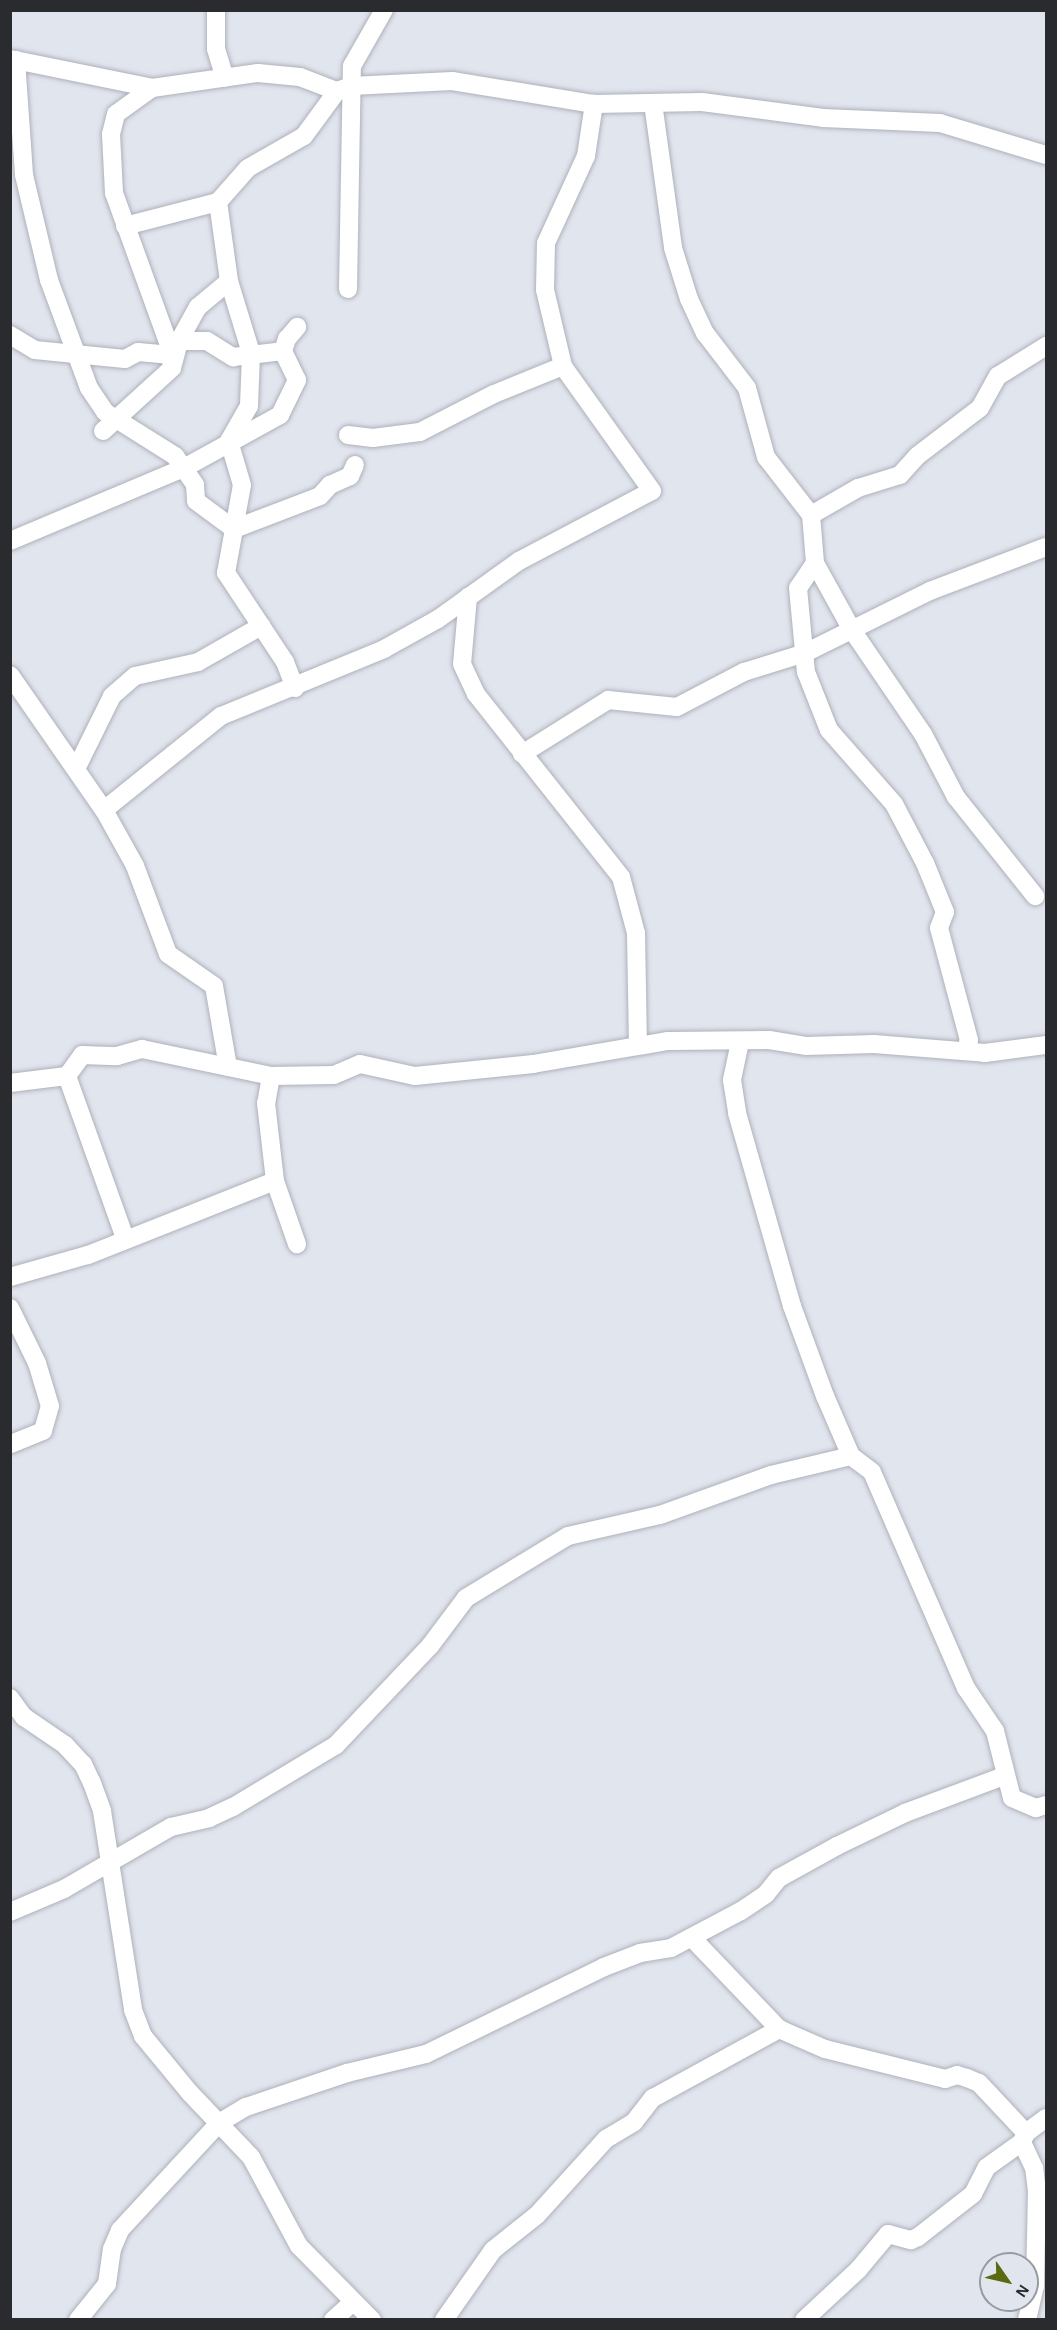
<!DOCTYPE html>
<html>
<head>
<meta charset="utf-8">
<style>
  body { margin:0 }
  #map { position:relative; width:1057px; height:2330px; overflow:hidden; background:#e1e5ee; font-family:"Alegreya Sans",sans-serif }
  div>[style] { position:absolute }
  .roads { filter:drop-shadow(0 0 2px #aeb1ba) drop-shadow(0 0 2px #aeb1ba) }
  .street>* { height:18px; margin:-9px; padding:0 9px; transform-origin:9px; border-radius:9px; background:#fff }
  span { translate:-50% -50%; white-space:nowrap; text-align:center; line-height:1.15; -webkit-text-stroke:6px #e1e5ee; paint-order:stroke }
  .frame { position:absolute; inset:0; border:12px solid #2a2b2f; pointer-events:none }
  .north { position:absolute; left:979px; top:2252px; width:60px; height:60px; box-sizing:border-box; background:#e1e5ee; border:2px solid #989ba2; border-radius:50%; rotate:124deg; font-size:16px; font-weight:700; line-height:24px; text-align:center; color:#2a2b2f }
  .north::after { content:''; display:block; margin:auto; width:21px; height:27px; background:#5b6911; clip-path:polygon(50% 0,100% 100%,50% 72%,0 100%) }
</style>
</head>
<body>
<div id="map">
  <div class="roads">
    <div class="street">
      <div style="left:216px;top:10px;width:39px;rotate:90deg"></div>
      <div style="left:216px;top:49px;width:30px;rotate:73deg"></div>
      <div style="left:10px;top:59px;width:145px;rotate:11.5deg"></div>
      <div style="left:152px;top:88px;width:107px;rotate:-8.1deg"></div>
      <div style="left:258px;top:73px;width:42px;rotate:5.4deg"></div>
      <div style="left:300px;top:77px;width:40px;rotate:21deg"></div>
      <div style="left:337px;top:91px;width:15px;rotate:-20deg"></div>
      <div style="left:351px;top:86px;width:101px;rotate:-2.8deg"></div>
      <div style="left:452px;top:81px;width:144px;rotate:9.2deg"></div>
      <div style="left:594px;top:104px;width:108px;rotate:-1.1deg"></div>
      <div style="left:702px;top:102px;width:122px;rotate:7.5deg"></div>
      <div style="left:823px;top:118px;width:117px;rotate:2.4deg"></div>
      <div style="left:940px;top:123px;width:111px;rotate:16.8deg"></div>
      <div style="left:16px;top:60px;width:115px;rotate:86deg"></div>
      <div style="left:24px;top:175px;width:108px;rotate:76.6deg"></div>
      <div style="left:49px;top:280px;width:115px;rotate:69.7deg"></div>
      <div style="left:89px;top:388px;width:29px;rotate:56deg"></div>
      <div style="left:105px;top:412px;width:83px;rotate:32.2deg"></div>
      <div style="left:175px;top:456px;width:35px;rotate:55deg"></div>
      <div style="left:195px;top:485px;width:16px;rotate:86deg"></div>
      <div style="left:196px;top:501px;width:47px;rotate:36.4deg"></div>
      <div style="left:234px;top:529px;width:92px;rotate:-21deg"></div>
      <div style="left:320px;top:496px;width:15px;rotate:-48deg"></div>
      <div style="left:330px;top:485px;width:22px;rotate:-24deg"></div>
      <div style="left:350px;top:476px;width:12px;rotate:-66deg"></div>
      <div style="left:152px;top:88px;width:44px;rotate:144.2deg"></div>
      <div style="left:116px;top:114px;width:21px;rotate:104deg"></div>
      <div style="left:111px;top:134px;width:59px;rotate:87.1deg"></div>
      <div style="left:114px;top:193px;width:165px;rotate:70.1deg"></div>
      <div style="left:170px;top:348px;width:20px;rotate:84deg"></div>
      <div style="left:653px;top:103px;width:146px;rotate:82.1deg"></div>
      <div style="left:673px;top:248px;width:53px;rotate:72.6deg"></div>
      <div style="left:689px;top:299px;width:38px;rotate:65deg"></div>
      <div style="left:705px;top:333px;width:69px;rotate:52.6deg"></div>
      <div style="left:747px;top:388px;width:72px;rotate:74.6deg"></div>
      <div style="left:766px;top:457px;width:73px;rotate:52.2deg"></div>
      <div style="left:811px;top:515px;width:48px;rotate:85.2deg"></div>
      <div style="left:815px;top:563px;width:77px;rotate:61.1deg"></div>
      <div style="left:852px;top:630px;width:126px;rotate:55.7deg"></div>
      <div style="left:923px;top:734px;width:71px;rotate:62.4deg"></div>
      <div style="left:956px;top:797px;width:127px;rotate:51.4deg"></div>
      <div style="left:125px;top:226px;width:96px;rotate:-14.5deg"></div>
      <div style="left:348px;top:289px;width:223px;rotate:-89deg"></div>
      <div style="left:352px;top:66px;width:64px;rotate:-60.3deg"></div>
      <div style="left:10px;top:335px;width:29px;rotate:31deg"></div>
      <div style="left:35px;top:350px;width:90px;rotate:5.7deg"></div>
      <div style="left:125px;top:359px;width:15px;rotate:-28deg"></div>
      <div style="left:138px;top:352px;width:25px;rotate:5deg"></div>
      <div style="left:163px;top:354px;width:21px;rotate:-39deg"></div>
      <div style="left:179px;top:341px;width:28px"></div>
      <div style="left:207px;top:341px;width:31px;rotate:32deg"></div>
      <div style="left:233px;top:357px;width:50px;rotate:-6.8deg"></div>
      <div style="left:283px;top:351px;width:13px;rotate:-72deg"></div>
      <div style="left:287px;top:339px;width:16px;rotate:-50deg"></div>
      <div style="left:103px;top:431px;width:93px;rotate:-42.4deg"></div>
      <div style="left:172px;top:368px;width:28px;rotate:-75deg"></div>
      <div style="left:179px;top:341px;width:39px;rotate:-61deg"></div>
      <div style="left:198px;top:307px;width:40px;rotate:-40deg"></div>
      <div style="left:348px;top:435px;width:25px;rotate:7deg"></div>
      <div style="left:373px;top:438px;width:47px;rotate:-7.3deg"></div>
      <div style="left:420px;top:432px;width:83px;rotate:-27.2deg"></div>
      <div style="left:494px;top:394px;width:74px;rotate:-22.1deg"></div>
      <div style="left:811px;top:515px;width:54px;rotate:-29.9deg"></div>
      <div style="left:858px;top:488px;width:44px;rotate:-17.2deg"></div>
      <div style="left:900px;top:475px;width:25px;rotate:-48deg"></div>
      <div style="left:917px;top:456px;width:79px;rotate:-37.3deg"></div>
      <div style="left:980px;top:408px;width:37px;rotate:-61deg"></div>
      <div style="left:998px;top:376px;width:57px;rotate:-32deg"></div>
      <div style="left:10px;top:541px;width:189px;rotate:-22.8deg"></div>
      <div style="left:184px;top:468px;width:110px;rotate:-28.9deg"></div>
      <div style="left:280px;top:415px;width:39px;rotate:-64deg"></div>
      <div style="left:297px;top:380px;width:32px;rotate:-116deg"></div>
      <div style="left:815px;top:563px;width:30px;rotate:124deg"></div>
      <div style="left:798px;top:588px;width:84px;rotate:84.6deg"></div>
      <div style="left:806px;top:672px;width:62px;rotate:68.4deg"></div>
      <div style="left:829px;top:730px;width:98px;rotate:48.7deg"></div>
      <div style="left:894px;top:804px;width:67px;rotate:62.3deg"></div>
      <div style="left:925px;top:863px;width:53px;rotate:67.8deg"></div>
      <div style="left:945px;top:912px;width:17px;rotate:111deg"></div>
      <div style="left:939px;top:928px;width:116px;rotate:75deg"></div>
      <div style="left:969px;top:1040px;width:9px;rotate:108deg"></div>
      <div style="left:468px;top:597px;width:67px;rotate:95.1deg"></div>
      <div style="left:462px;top:664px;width:33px;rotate:65deg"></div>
      <div style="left:476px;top:694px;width:233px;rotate:51.6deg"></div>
      <div style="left:621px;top:877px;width:58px;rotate:75deg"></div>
      <div style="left:636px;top:933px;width:113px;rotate:89deg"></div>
      <div style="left:10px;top:675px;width:165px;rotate:55.2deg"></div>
      <div style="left:104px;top:810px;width:64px;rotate:61deg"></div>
      <div style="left:135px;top:866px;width:94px;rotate:69.4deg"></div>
      <div style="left:168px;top:954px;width:56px;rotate:34.8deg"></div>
      <div style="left:214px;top:986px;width:82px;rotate:80.2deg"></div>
      <div style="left:295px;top:688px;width:28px;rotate:-111deg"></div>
      <div style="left:285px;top:662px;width:107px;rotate:-123.5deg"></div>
      <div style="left:226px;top:573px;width:89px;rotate:-79.7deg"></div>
      <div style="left:242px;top:485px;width:46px;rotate:-106.5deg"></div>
      <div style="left:229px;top:441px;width:40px;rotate:-60.3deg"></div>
      <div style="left:249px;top:406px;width:53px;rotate:-87.8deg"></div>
      <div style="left:251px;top:353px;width:75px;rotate:-107deg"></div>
      <div style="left:229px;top:281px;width:80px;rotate:-97.9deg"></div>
      <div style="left:218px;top:202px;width:45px;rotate:-48.6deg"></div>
      <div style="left:248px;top:168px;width:64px;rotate:-29.7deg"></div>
      <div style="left:304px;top:136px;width:56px;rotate:-53.7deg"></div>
      <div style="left:522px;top:754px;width:102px;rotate:-32.1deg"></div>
      <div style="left:608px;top:700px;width:69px;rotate:5.8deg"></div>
      <div style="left:677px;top:707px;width:76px;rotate:-27.6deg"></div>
      <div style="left:744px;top:672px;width:64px;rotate:-17.3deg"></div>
      <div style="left:805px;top:653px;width:140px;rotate:-26.4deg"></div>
      <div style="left:930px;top:591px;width:124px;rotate:-20.8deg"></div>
      <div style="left:76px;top:769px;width:81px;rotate:-63.7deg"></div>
      <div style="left:112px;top:696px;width:30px;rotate:-41deg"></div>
      <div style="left:135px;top:676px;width:65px;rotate:-12.5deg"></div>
      <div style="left:198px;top:662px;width:73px;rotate:-29.7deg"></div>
      <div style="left:104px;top:810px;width:150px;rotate:-38.8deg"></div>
      <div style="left:221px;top:716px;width:176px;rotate:-22.3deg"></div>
      <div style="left:384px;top:649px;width:62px;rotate:-29.1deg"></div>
      <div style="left:438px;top:619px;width:100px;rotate:-35.6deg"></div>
      <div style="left:519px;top:561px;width:150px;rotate:-27.8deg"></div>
      <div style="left:652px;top:491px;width:153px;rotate:-125.5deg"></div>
      <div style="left:563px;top:366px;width:78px;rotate:-103.3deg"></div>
      <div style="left:545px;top:290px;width:47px;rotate:-88.8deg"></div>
      <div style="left:546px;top:243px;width:96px;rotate:-65.3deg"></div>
      <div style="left:586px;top:156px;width:53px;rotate:-81.3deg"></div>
      <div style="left:740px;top:1042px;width:39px;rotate:102deg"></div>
      <div style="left:732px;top:1080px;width:33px;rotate:81deg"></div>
      <div style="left:737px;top:1113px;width:201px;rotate:74.1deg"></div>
      <div style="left:792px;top:1306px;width:96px;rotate:69.9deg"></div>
      <div style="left:825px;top:1396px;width:65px;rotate:66.6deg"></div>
      <div style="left:851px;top:1456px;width:26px;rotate:37deg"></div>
      <div style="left:872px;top:1472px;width:236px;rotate:66.5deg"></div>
      <div style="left:966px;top:1688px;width:52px;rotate:56deg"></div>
      <div style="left:995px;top:1731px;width:69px;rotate:75.8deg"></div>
      <div style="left:1012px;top:1798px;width:26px;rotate:23deg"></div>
      <div style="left:1036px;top:1808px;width:10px;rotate:-17deg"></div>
      <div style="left:67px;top:1076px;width:172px;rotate:70.3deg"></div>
      <div style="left:271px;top:1076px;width:27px;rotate:100deg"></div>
      <div style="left:266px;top:1103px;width:79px;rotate:83.4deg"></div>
      <div style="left:275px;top:1181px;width:67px;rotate:70.8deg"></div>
      <div style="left:10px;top:1083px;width:57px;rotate:-7deg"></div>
      <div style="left:67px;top:1076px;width:26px;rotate:-54deg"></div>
      <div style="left:82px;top:1055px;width:35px;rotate:2deg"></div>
      <div style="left:117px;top:1056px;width:26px;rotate:-16deg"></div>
      <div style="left:142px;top:1049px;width:132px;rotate:11.8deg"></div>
      <div style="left:271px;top:1076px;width:63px;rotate:-0.9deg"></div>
      <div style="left:334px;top:1075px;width:28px;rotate:-23deg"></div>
      <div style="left:360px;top:1064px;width:56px;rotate:12.3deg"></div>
      <div style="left:415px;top:1076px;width:119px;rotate:-5.8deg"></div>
      <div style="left:533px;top:1064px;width:137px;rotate:-9.7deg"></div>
      <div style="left:668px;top:1041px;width:101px;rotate:-0.6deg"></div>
      <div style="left:769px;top:1040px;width:37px;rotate:9deg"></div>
      <div style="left:806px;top:1046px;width:68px;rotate:-1.7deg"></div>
      <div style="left:874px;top:1044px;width:111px;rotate:4.6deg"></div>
      <div style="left:985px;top:1053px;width:62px;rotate:-7.5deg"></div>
      <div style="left:10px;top:1277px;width:81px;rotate:-15.8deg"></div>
      <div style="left:88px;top:1255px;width:201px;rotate:-21.6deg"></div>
      <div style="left:10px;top:1308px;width:61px;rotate:63.9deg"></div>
      <div style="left:37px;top:1363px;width:45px;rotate:73.2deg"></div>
      <div style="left:50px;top:1406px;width:26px;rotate:106deg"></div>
      <div style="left:43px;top:1431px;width:35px;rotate:158deg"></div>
      <div style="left:10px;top:1698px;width:24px;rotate:54deg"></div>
      <div style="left:24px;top:1717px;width:50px;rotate:34.3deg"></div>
      <div style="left:65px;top:1745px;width:26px;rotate:47deg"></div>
      <div style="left:83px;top:1764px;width:21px;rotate:65deg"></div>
      <div style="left:92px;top:1783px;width:30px;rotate:70deg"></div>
      <div style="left:102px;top:1811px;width:201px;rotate:81.1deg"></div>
      <div style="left:133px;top:2010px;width:28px;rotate:69deg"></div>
      <div style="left:143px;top:2036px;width:74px;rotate:50.5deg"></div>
      <div style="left:190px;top:2093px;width:88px;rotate:46.4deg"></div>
      <div style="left:251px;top:2157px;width:101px;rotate:61.7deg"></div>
      <div style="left:299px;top:2246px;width:104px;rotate:45.4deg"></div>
      <div style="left:10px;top:1912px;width:59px;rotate:-23.1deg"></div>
      <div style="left:64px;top:1889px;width:124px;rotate:-30.1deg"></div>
      <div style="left:171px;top:1827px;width:39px;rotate:-13deg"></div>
      <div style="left:209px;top:1818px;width:26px;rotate:-25deg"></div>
      <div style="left:233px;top:1807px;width:120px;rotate:-31deg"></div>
      <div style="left:336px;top:1745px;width:137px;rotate:-46.5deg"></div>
      <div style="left:430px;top:1646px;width:60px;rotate:-53.1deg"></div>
      <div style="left:466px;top:1598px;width:119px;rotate:-31.3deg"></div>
      <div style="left:568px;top:1536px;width:94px;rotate:-12.9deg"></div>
      <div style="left:660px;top:1515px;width:118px;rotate:-19.8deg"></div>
      <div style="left:771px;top:1475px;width:82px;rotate:-13.4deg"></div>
      <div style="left:693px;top:1939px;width:124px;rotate:46.3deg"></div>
      <div style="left:779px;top:2029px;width:50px;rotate:23.5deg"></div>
      <div style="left:825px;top:2049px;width:124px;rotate:14deg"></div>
      <div style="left:945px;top:2079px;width:13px;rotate:-18deg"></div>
      <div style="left:957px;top:2075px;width:10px;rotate:17deg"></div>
      <div style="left:967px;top:2078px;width:13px;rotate:23deg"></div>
      <div style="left:979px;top:2083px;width:69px;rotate:46.8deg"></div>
      <div style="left:78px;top:2320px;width:46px;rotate:-51.1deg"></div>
      <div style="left:107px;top:2284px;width:35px;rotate:-82deg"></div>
      <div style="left:112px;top:2249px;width:21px;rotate:-67deg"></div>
      <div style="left:120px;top:2230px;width:146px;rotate:-47.2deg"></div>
      <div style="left:219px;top:2123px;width:31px;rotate:-31deg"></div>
      <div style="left:246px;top:2107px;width:107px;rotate:-18.6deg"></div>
      <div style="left:347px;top:2073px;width:81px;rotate:-13.5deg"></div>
      <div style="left:426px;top:2054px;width:198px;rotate:-26deg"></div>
      <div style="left:604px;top:1967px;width:39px;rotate:-21deg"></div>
      <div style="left:640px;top:1953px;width:31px;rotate:-9deg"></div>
      <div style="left:671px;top:1948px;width:79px;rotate:-27.9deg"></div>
      <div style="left:741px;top:1911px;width:30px;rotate:-34deg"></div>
      <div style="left:766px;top:1894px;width:21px;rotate:-51deg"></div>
      <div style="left:779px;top:1878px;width:66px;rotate:-28.9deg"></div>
      <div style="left:837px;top:1846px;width:76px;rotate:-25.9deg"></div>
      <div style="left:905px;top:1813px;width:106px;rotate:-20.5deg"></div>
      <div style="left:333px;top:2320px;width:27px;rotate:-42deg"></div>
      <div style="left:444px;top:2320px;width:85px;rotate:-55deg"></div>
      <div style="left:493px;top:2250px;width:56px;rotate:-38.5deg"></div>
      <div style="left:537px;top:2215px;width:103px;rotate:-47.8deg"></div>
      <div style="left:606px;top:2139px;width:33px;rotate:-31deg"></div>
      <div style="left:634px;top:2122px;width:31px;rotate:-52deg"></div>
      <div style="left:653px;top:2098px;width:144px;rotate:-28.7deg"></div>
      <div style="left:804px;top:2320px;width:74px;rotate:-42.8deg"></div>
      <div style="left:858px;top:2270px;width:47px;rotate:-50.2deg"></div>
      <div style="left:888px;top:2234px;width:24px;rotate:15deg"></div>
      <div style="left:911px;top:2240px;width:8px;rotate:-23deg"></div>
      <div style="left:918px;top:2237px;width:70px;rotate:-38deg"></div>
      <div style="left:973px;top:2194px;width:30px;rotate:-63deg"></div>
      <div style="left:987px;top:2167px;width:43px;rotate:-35.5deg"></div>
      <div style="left:1027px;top:2320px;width:35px;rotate:-77deg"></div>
      <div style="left:1035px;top:2286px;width:95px;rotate:-88.8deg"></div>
      <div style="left:1037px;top:2191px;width:23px;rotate:-97deg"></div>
      <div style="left:1034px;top:2168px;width:29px;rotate:-115deg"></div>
      <div style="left:1022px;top:2142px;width:10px;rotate:-66deg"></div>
      <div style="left:1026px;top:2133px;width:25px;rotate:-37deg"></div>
    </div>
  </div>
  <div class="frame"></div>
  <div class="north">N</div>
</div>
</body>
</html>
